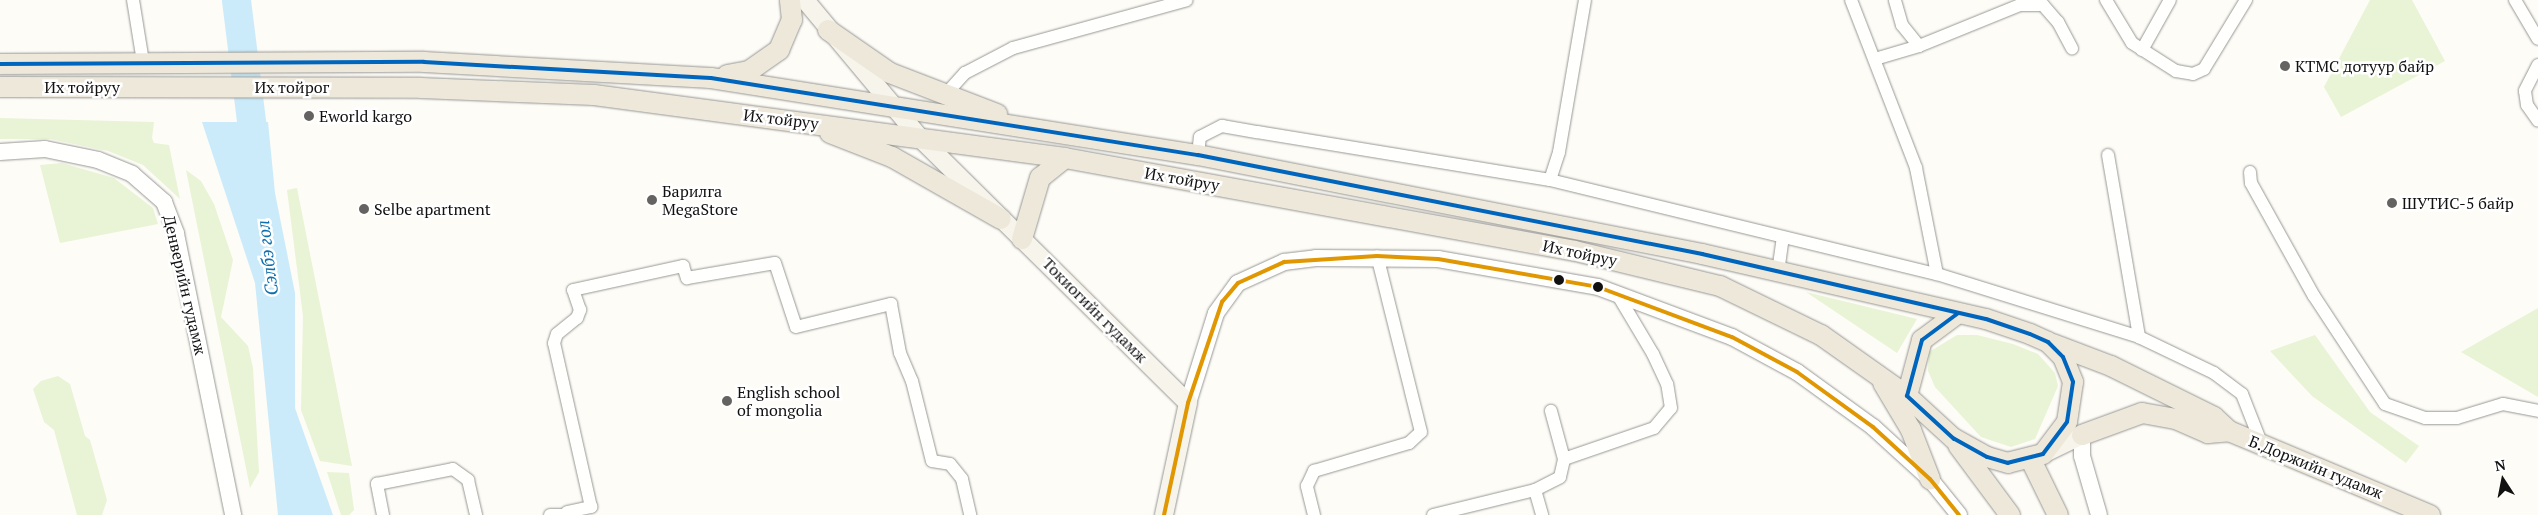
<!DOCTYPE html>
<html>
<head>
<meta charset="utf-8">
<style>
  body { margin:0 }
  #map { position:relative; width:2538px; height:515px; overflow:hidden; background:#fdfcf7; font-family:"PT Serif",serif }
  div>[style] { position:absolute }
  .green>* { inset:0; background:#e8f4d5 }
  .water>* { inset:0; background:#cbebfa }
  .river>* { height:29px; margin:-14.5px; padding:0 14.5px; transform-origin:14.5px; border-radius:14.5px; background:#cbebfa }
  .roads { filter:drop-shadow(0 0 1px #979795) drop-shadow(0 0 1px #979795) }
  .minor>* { height:12px; margin:-6px; padding:0 6px; transform-origin:6px; border-radius:6px; background:#fffffe }
  .tertiary>* { height:16px; margin:-8px; padding:0 8px; transform-origin:8px; border-radius:8px; background:#fffffe }
  .secondary>* { height:18px; margin:-9px; padding:0 9px; transform-origin:9px; border-radius:9px; background:#f6f4eb }
  .primary>* { height:20px; margin:-10px; padding:0 10px; transform-origin:10px; border-radius:10px; background:#eee8da }
  .bus-1>* { height:4px; margin:-2px; padding:0 2px; transform-origin:2px; border-radius:2px; background:#0065bd }
  .bus-2>* { height:4px; margin:-2px; padding:0 2px; transform-origin:2px; border-radius:2px; background:#e09702 }
  .dots>* { width:14px; height:14px; translate:-50% -50%; box-sizing:border-box; border:2px solid #fff; border-radius:50% }
  span { translate:-50% -50%; white-space:nowrap; text-align:center; line-height:1.15; -webkit-text-stroke:5px #fff; paint-order:stroke }
  .poi-label { font-size:16px; color:#111 }
  .left { translate:0 -50%; text-align:left }
  .street-label { font-size:16px; color:#111 }
  .water-label { font-size:18px; color:#0e70af; font-style:italic }
  .north { position:absolute; left:2478px; top:455px; width:50px; height:50px; -webkit-text-stroke:4px #fff; paint-order:stroke; rotate:349deg; font-size:14px; font-weight:700; line-height:20px; text-align:center; color:#111 }
  .north::after { content:''; display:block; margin:auto; width:18px; height:22px; background:#111; clip-path:polygon(50% 0,100% 100%,50% 72%,0 100%) }
</style>
</head>
<body>
<div id="map">
  <div class="green">
    <div style="clip-path:polygon(2370px 0,2412px 0,2445px 61px,2341px 117px,2324px 87px)"></div>
    <div style="clip-path:polygon(0 118px,154px 122px,152px 138px,154px 143px,169px 145px,180px 199px,143px 165px,108px 151px,50px 139px,0 139px)"></div>
    <div style="clip-path:polygon(62px 163px,114px 178px,153px 208px,158px 224px,60px 243px,40px 165px)"></div>
    <div style="clip-path:polygon(186px 170px,201px 181px,214px 204px,233px 260px,221px 317px,248px 346px,253px 368px,259px 472px,250px 488px)"></div>
    <div style="clip-path:polygon(297px 188px,352px 466px,320px 461px,301px 410px,303px 316px,287px 190px)"></div>
    <div style="clip-path:polygon(1806px 292px,1917px 319px,1897px 353px)"></div>
    <div style="clip-path:polygon(2538px 308px,2538px 397px,2461px 352px)"></div>
    <div style="clip-path:polygon(1957px 335px,1977px 335px,2013px 344px,2038px 354px,2055px 373px,2058px 386px,2035px 439px,2011px 447px,1981px 437px,1935px 387px,1928px 371px,1929px 352px)"></div>
    <div style="clip-path:polygon(2315px 335px,2370px 412px,2419px 446px,2406px 463px,2312px 396px,2270px 351px)"></div>
    <div style="clip-path:polygon(58px 376px,70px 384px,85px 436px,90px 440px,107px 500px,102px 515px,77px 515px,54px 430px,44px 422px,33px 389px,41px 381px)"></div>
    <div style="clip-path:polygon(327px 472px,349px 473px,354px 510px,349px 515px,341px 515px)"></div>
  </div>
  <div class="water">
    <div style="clip-path:polygon(202px 122px,268px 122px,275px 193px,295px 293px,295px 408px,333px 515px,278px 515px,255px 283px)"></div>
  </div>
  <div class="river">
    <div style="left:236px;top:0;width:162px;rotate:82.9deg"></div>
  </div>
  <div class="roads">
    <div class="minor">
      <div style="left:133px;top:0;width:63px;rotate:80.8deg"></div>
      <div style="left:1851px;top:0;width:180px;rotate:68.8deg"></div>
      <div style="left:1916px;top:168px;width:108px;rotate:78.8deg"></div>
      <div style="left:2106px;top:0;width:50px;rotate:58.8deg"></div>
      <div style="left:2132px;top:43px;width:52px;rotate:32.5deg"></div>
      <div style="left:2176px;top:71px;width:17px;rotate:10deg"></div>
      <div style="left:2193px;top:74px;width:12px;rotate:-24deg"></div>
      <div style="left:2204px;top:69px;width:81px;rotate:-58.7deg"></div>
      <div style="left:2515px;top:0;width:45px;rotate:59.5deg"></div>
      <div style="left:1919px;top:46px;width:109px;rotate:-22.1deg"></div>
      <div style="left:2020px;top:5px;width:23px"></div>
      <div style="left:2043px;top:5px;width:23px;rotate:49deg"></div>
      <div style="left:2058px;top:22px;width:30px;rotate:62deg"></div>
      <div style="left:2142px;top:50px;width:57px;rotate:-60.8deg"></div>
      <div style="left:1875px;top:59px;width:46px;rotate:-16.5deg"></div>
      <div style="left:1919px;top:46px;width:27px;rotate:-129deg"></div>
      <div style="left:1902px;top:25px;width:26px;rotate:-106deg"></div>
      <div style="left:2538px;top:65px;width:29px;rotate:117deg"></div>
      <div style="left:2525px;top:91px;width:14px;rotate:82deg"></div>
      <div style="left:2527px;top:105px;width:19px;rotate:55deg"></div>
      <div style="left:945px;top:95px;width:30px;rotate:-48deg"></div>
      <div style="left:965px;top:73px;width:54px;rotate:-27.5deg"></div>
      <div style="left:1013px;top:48px;width:180px;rotate:-15.4deg"></div>
      <div style="left:1198px;top:155px;width:18px;rotate:-84deg"></div>
      <div style="left:1200px;top:137px;width:25px;rotate:-27deg"></div>
      <div style="left:1222px;top:126px;width:36px;rotate:10deg"></div>
      <div style="left:1257px;top:132px;width:297px;rotate:9.3deg"></div>
      <div style="left:1550px;top:180px;width:398px;rotate:13.7deg"></div>
      <div style="left:1937px;top:274px;width:212px;rotate:17.3deg"></div>
      <div style="left:2139px;top:337px;width:83px;rotate:25.6deg"></div>
      <div style="left:2214px;top:373px;width:35px;rotate:37deg"></div>
      <div style="left:2242px;top:394px;width:55px;rotate:68.6deg"></div>
      <div style="left:2108px;top:155px;width:185px;rotate:80.3deg"></div>
      <div style="left:2250px;top:172px;width:11px;rotate:85deg"></div>
      <div style="left:2251px;top:183px;width:129px;rotate:60.9deg"></div>
      <div style="left:2314px;top:296px;width:129px;rotate:56.7deg"></div>
      <div style="left:2385px;top:404px;width:42px;rotate:19.3deg"></div>
      <div style="left:2425px;top:418px;width:32px"></div>
      <div style="left:2457px;top:418px;width:48px;rotate:-16.9deg"></div>
      <div style="left:2503px;top:404px;width:36px;rotate:11deg"></div>
      <div style="left:1550px;top:180px;width:29px;rotate:-72deg"></div>
      <div style="left:1559px;top:152px;width:154px;rotate:-80.3deg"></div>
      <div style="left:1778px;top:272px;width:35px;rotate:-82deg"></div>
      <div style="left:1564px;top:459px;width:95px;rotate:-19deg"></div>
      <div style="left:1654px;top:428px;width:26px;rotate:-50deg"></div>
      <div style="left:1671px;top:408px;width:24px;rotate:-99deg"></div>
      <div style="left:1667px;top:384px;width:33px;rotate:-115deg"></div>
      <div style="left:1653px;top:354px;width:72px;rotate:-120.8deg"></div>
      <div style="left:1535px;top:490px;width:26px;rotate:74deg"></div>
      <div style="left:567px;top:512px;width:25px;rotate:-12deg"></div>
      <div style="left:591px;top:507px;width:168px;rotate:-102.7deg"></div>
      <div style="left:554px;top:343px;width:9px;rotate:-72deg"></div>
      <div style="left:557px;top:334px;width:26px;rotate:-39deg"></div>
      <div style="left:577px;top:318px;width:9px;rotate:-69deg"></div>
      <div style="left:580px;top:310px;width:21px;rotate:-109deg"></div>
      <div style="left:573px;top:290px;width:113px;rotate:-12.3deg"></div>
      <div style="left:683px;top:266px;width:13px;rotate:72deg"></div>
      <div style="left:687px;top:278px;width:89px;rotate:-9.7deg"></div>
      <div style="left:775px;top:263px;width:67px;rotate:71.8deg"></div>
      <div style="left:796px;top:327px;width:98px;rotate:-13.6deg"></div>
      <div style="left:891px;top:304px;width:50px;rotate:79.6deg"></div>
      <div style="left:900px;top:353px;width:30px;rotate:67deg"></div>
      <div style="left:912px;top:381px;width:82px;rotate:76deg"></div>
      <div style="left:932px;top:461px;width:18px;rotate:9deg"></div>
      <div style="left:950px;top:464px;width:19px;rotate:51deg"></div>
      <div style="left:962px;top:479px;width:37px;rotate:77deg"></div>
      <div style="left:383px;top:515px;width:32px;rotate:-101deg"></div>
      <div style="left:377px;top:484px;width:77px;rotate:-11.2deg"></div>
      <div style="left:453px;top:469px;width:19px;rotate:36deg"></div>
      <div style="left:468px;top:480px;width:36px;rotate:77deg"></div>
      <div style="left:550px;top:515px;width:19px"></div>
      <div style="left:1314px;top:515px;width:30px;rotate:-104deg"></div>
      <div style="left:1307px;top:486px;width:17px;rotate:-65deg"></div>
      <div style="left:1314px;top:471px;width:99px;rotate:-16.4deg"></div>
      <div style="left:1409px;top:443px;width:16px;rotate:-43deg"></div>
      <div style="left:1421px;top:432px;width:181px;rotate:-104deg"></div>
      <div style="left:1433px;top:515px;width:105px;rotate:-13.8deg"></div>
      <div style="left:1535px;top:490px;width:28px;rotate:-27deg"></div>
      <div style="left:1560px;top:477px;width:18px;rotate:-77deg"></div>
      <div style="left:1564px;top:459px;width:50px;rotate:-105.2deg"></div>
    </div>
    <div class="tertiary">
      <div style="left:0;top:152px;width:45px;rotate:-3.8deg"></div>
      <div style="left:45px;top:149px;width:54px;rotate:11.7deg"></div>
      <div style="left:98px;top:160px;width:37px;rotate:22deg"></div>
      <div style="left:132px;top:174px;width:43px;rotate:41.2deg"></div>
      <div style="left:164px;top:202px;width:34px;rotate:69deg"></div>
      <div style="left:176px;top:234px;width:287px;rotate:78.5deg"></div>
      <div style="left:1188px;top:403px;width:94px;rotate:-72.7deg"></div>
      <div style="left:1216px;top:313px;width:37px;rotate:-54deg"></div>
      <div style="left:1238px;top:283px;width:51px;rotate:-24.5deg"></div>
      <div style="left:1284px;top:262px;width:32px;rotate:-7deg"></div>
      <div style="left:1316px;top:258px;width:122px;rotate:0.5deg"></div>
      <div style="left:1438px;top:259px;width:162px;rotate:9.9deg"></div>
      <div style="left:1598px;top:287px;width:143px;rotate:20.5deg"></div>
      <div style="left:1732px;top:337px;width:74px;rotate:28.3deg"></div>
      <div style="left:1797px;top:372px;width:94px;rotate:35.9deg"></div>
      <div style="left:1873px;top:427px;width:77px;rotate:42.4deg"></div>
      <div style="left:1930px;top:479px;width:46px;rotate:51.1deg"></div>
      <div style="left:2082px;top:435px;width:21px;rotate:90deg"></div>
      <div style="left:2082px;top:456px;width:61px;rotate:73.9deg"></div>
    </div>
    <div class="secondary">
      <div style="left:805px;top:0;width:178px;rotate:50.2deg"></div>
      <div style="left:919px;top:137px;width:378px;rotate:44.7deg"></div>
      <div style="left:1188px;top:403px;width:115px;rotate:102.1deg"></div>
      <div style="left:2043px;top:454px;width:43px;rotate:-26deg"></div>
    </div>
    <div class="primary">
      <div style="left:828px;top:30px;width:75px;rotate:34.7deg"></div>
      <div style="left:890px;top:73px;width:115px;rotate:21deg"></div>
      <div style="left:0;top:64px;width:424px;rotate:-0.3deg"></div>
      <div style="left:424px;top:62px;width:287px;rotate:3.2deg"></div>
      <div style="left:711px;top:78px;width:493px;rotate:9deg"></div>
      <div style="left:1198px;top:155px;width:514px;rotate:11.11deg"></div>
      <div style="left:1702px;top:254px;width:291px;rotate:12.9deg"></div>
      <div style="left:1986px;top:319px;width:46px;rotate:18.8deg"></div>
      <div style="left:2030px;top:334px;width:20px;rotate:24deg"></div>
      <div style="left:2048px;top:342px;width:21px;rotate:45deg"></div>
      <div style="left:2063px;top:357px;width:27px;rotate:68deg"></div>
      <div style="left:2073px;top:382px;width:40px;rotate:98.5deg"></div>
      <div style="left:2067px;top:422px;width:40px;rotate:127deg"></div>
      <div style="left:2043px;top:454px;width:36px;rotate:166deg"></div>
      <div style="left:2008px;top:463px;width:22px;rotate:-164deg"></div>
      <div style="left:1987px;top:457px;width:38px;rotate:-151deg"></div>
      <div style="left:1954px;top:439px;width:64px;rotate:-137.5deg"></div>
      <div style="left:1907px;top:396px;width:58px;rotate:-75deg"></div>
      <div style="left:1922px;top:340px;width:44px;rotate:-36.6deg"></div>
      <div style="left:727px;top:75px;width:22px;rotate:-10deg"></div>
      <div style="left:749px;top:71px;width:37px;rotate:-35deg"></div>
      <div style="left:779px;top:50px;width:33px;rotate:-67deg"></div>
      <div style="left:792px;top:20px;width:20px;rotate:-96deg"></div>
      <div style="left:0;top:87px;width:421px;rotate:0.1deg"></div>
      <div style="left:421px;top:88px;width:173px;rotate:2.3deg"></div>
      <div style="left:594px;top:95px;width:475px;rotate:7.6deg"></div>
      <div style="left:1065px;top:158px;width:518px;rotate:10.33deg"></div>
      <div style="left:1575px;top:251px;width:149px;rotate:13.6deg"></div>
      <div style="left:1720px;top:286px;width:112px;rotate:25.9deg"></div>
      <div style="left:1821px;top:335px;width:105px;rotate:35.3deg"></div>
      <div style="left:830px;top:133px;width:66px;rotate:21.2deg"></div>
      <div style="left:892px;top:157px;width:125px;rotate:29.6deg"></div>
      <div style="left:1022px;top:239px;width:64px;rotate:-73.6deg"></div>
      <div style="left:1040px;top:178px;width:32px;rotate:-39deg"></div>
      <div style="left:2053px;top:344px;width:62px;rotate:20.8deg"></div>
      <div style="left:2111px;top:366px;width:115px;rotate:26.3deg"></div>
      <div style="left:2214px;top:417px;width:21px;rotate:43deg"></div>
      <div style="left:2229px;top:431px;width:218px;rotate:22.7deg"></div>
      <div style="left:1883px;top:383px;width:55px;rotate:59.2deg"></div>
      <div style="left:1911px;top:430px;width:53px;rotate:68.8deg"></div>
      <div style="left:2082px;top:435px;width:64px;rotate:-20.1deg"></div>
      <div style="left:2142px;top:413px;width:35px;rotate:10deg"></div>
      <div style="left:2176px;top:419px;width:35px;rotate:24deg"></div>
      <div style="left:2208px;top:433px;width:21px;rotate:-5deg"></div>
      <div style="left:1958px;top:445px;width:87px;rotate:53.4deg"></div>
      <div style="left:2031px;top:460px;width:61px;rotate:63.9deg"></div>
    </div>
  </div>
  <div class="bus-1">
    <div style="left:0;top:64px;width:424px;rotate:-0.3deg"></div>
    <div style="left:424px;top:62px;width:287px;rotate:3.2deg"></div>
    <div style="left:711px;top:78px;width:493px;rotate:9deg"></div>
    <div style="left:1198px;top:155px;width:514px;rotate:11.11deg"></div>
    <div style="left:1702px;top:254px;width:291px;rotate:12.9deg"></div>
    <div style="left:1986px;top:319px;width:46px;rotate:18.8deg"></div>
    <div style="left:2030px;top:334px;width:20px;rotate:24deg"></div>
    <div style="left:2048px;top:342px;width:21px;rotate:45deg"></div>
    <div style="left:2063px;top:357px;width:27px;rotate:68deg"></div>
    <div style="left:2073px;top:382px;width:40px;rotate:98.5deg"></div>
    <div style="left:2067px;top:422px;width:40px;rotate:127deg"></div>
    <div style="left:2043px;top:454px;width:36px;rotate:166deg"></div>
    <div style="left:2008px;top:463px;width:22px;rotate:-164deg"></div>
    <div style="left:1987px;top:457px;width:38px;rotate:-151deg"></div>
    <div style="left:1954px;top:439px;width:64px;rotate:-137.5deg"></div>
    <div style="left:1907px;top:396px;width:58px;rotate:-75deg"></div>
    <div style="left:1922px;top:340px;width:44px;rotate:-36.6deg"></div>
  </div>
  <div class="bus-2">
    <div style="left:1164px;top:515px;width:115px;rotate:-77.9deg"></div>
    <div style="left:1188px;top:403px;width:107px;rotate:-71.4deg"></div>
    <div style="left:1222px;top:302px;width:25px;rotate:-50deg"></div>
    <div style="left:1238px;top:283px;width:51px;rotate:-24.5deg"></div>
    <div style="left:1284px;top:262px;width:93px;rotate:-3.7deg"></div>
    <div style="left:1377px;top:256px;width:61px;rotate:2.8deg"></div>
    <div style="left:1438px;top:259px;width:162px;rotate:9.9deg"></div>
    <div style="left:1598px;top:287px;width:143px;rotate:20.5deg"></div>
    <div style="left:1732px;top:337px;width:74px;rotate:28.3deg"></div>
    <div style="left:1797px;top:372px;width:94px;rotate:35.9deg"></div>
    <div style="left:1873px;top:427px;width:77px;rotate:42.4deg"></div>
    <div style="left:1930px;top:479px;width:46px;rotate:51.1deg"></div>
  </div>
  <div class="dots">
    <div style="left:2285px;top:66px;background:#646362"></div>
    <div style="left:309px;top:116px;background:#646362"></div>
    <div style="left:652px;top:200px;background:#646362"></div>
    <div style="left:2392px;top:203px;background:#646362"></div>
    <div style="left:364px;top:209px;background:#646362"></div>
    <div style="left:1559px;top:280px;background:#111"></div>
    <div style="left:1598px;top:287px;background:#111"></div>
    <div style="left:727px;top:401px;background:#646362"></div>
  </div>
  <div class="poi-label">
    <span class="left" style="left:2295px;top:66px">KTMC дотуур байр</span>
    <span class="left" style="left:319px;top:116px">Eworld kargo</span>
    <span class="left" style="left:662px;top:200px">Барилга<br>MegaStore</span>
    <span class="left" style="left:2402px;top:203px">ШУТИС-5 байр</span>
    <span class="left" style="left:374px;top:209px">Selbe apartment</span>
    <span class="left" style="left:737px;top:401px">English school<br>of mongolia</span>
  </div>
  <div class="street-label">
    <span style="left:82px;top:87px">Их тойруу</span>
    <span style="left:292px;top:87px">Их тойрог</span>
    <span style="left:781px;top:119px;rotate:7deg">Их тойруу</span>
    <span style="left:1182px;top:179px;rotate:10deg">Их тойруу</span>
    <span style="left:1580px;top:253px;rotate:12deg">Их тойруу</span>
    <span style="left:185px;top:285px;rotate:77deg">Денверийн гудамж</span>
    <span style="left:1095px;top:310px;rotate:45deg">Токиогийн гудамж</span>
    <span style="left:2316px;top:467px;rotate:22deg">Б.Доржийн гудамж</span>
  </div>
  <div class="water-label">
    <span style="left:267px;top:258px;rotate:-97deg">Сэлбэ гол</span>
  </div>
  <div class="north">N</div>
</div>
</body>
</html>
